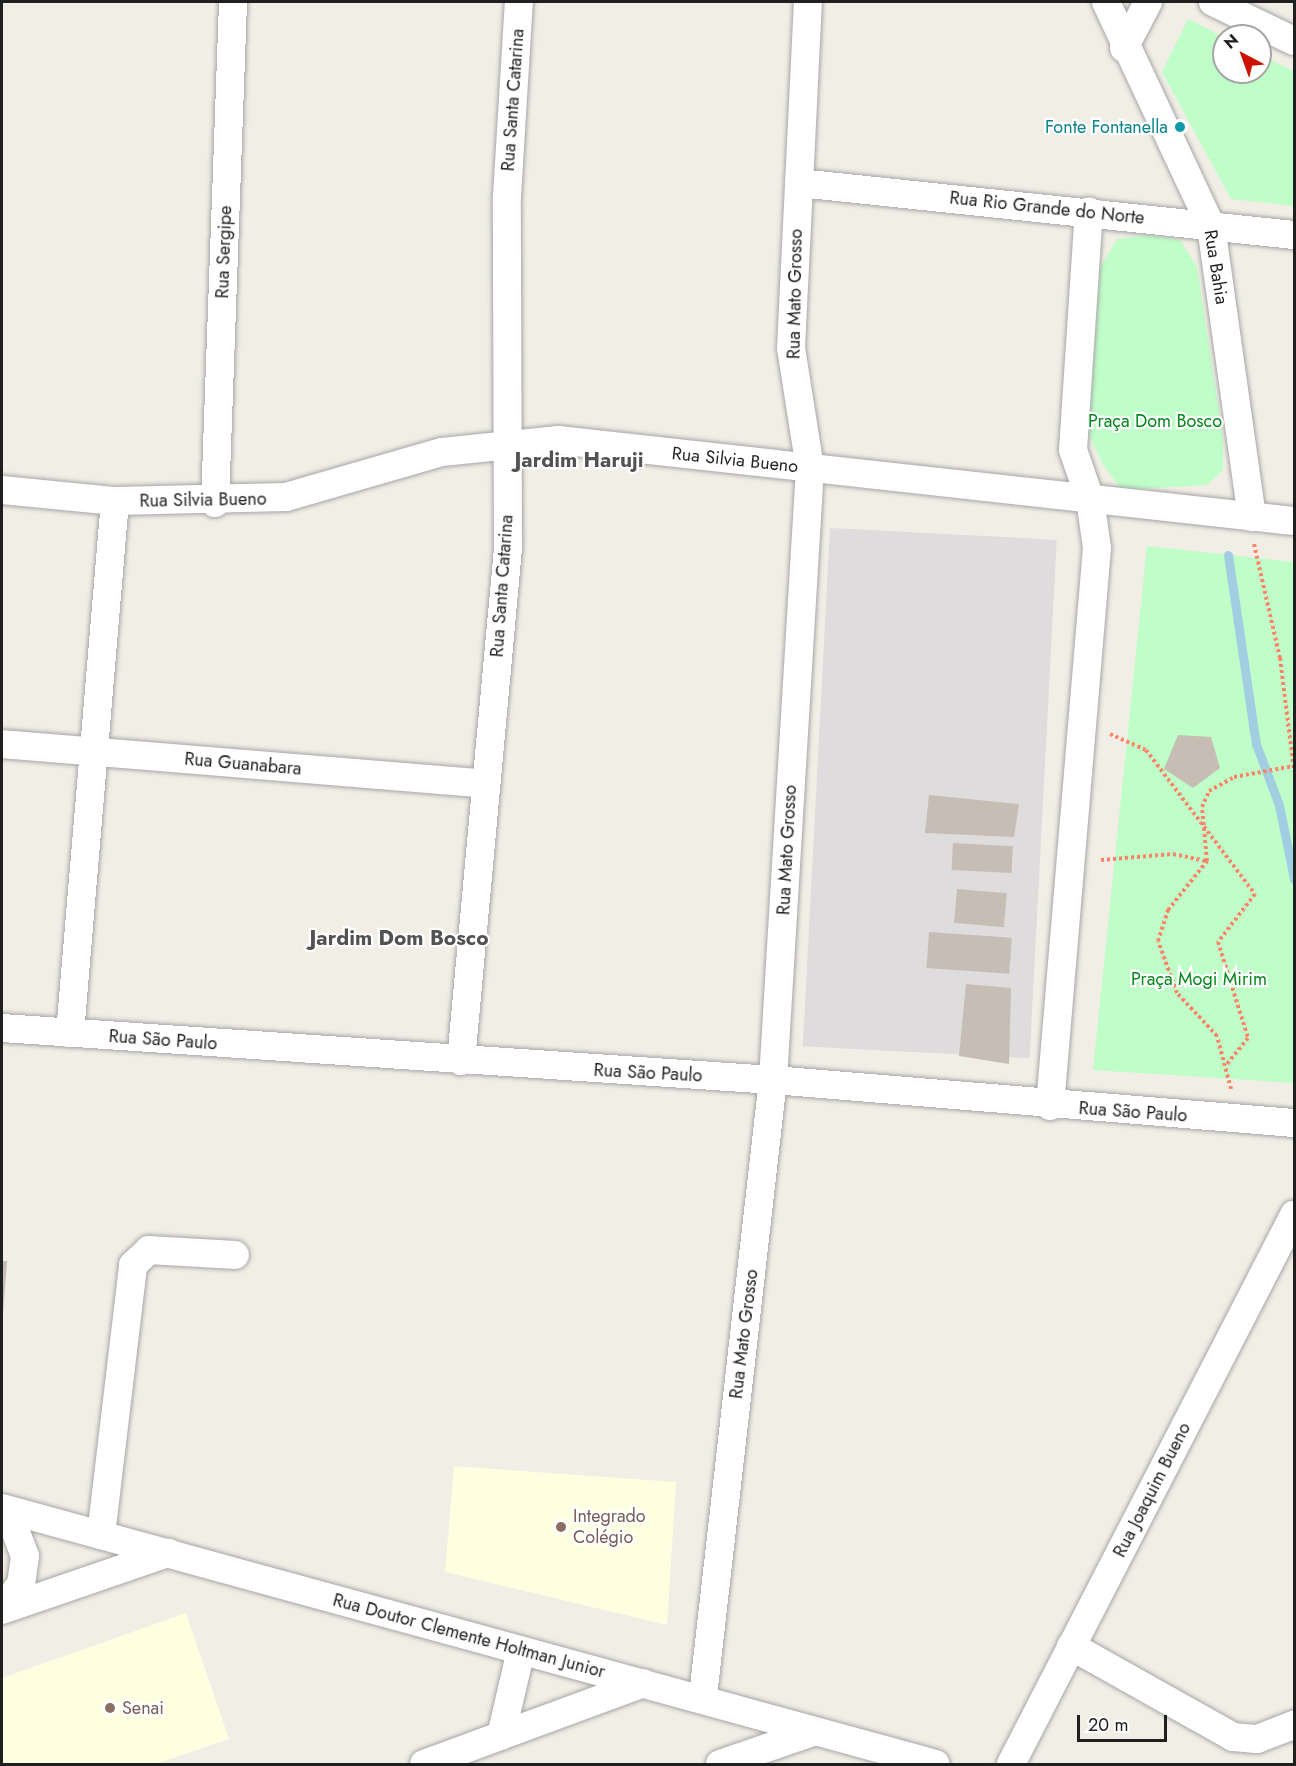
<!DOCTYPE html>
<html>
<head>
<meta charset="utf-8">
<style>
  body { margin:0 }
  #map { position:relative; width:1296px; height:1766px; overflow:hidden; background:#f1eee5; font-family:Jost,sans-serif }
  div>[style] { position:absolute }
  .residential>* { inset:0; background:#dedcdc; transform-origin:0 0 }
  .education>* { inset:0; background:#fcffe0 }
  .park>* { inset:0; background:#bffdc9 }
  .stream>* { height:9px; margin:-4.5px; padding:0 4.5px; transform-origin:4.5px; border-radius:4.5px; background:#a2cee2 }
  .building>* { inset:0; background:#c6bdb4; transform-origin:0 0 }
  .path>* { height:4px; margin-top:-2px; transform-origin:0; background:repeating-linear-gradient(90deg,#ff8468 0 3px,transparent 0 6px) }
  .roads { filter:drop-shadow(0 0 2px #a6a6a6) drop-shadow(0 0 2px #a6a6a6) }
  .minor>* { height:28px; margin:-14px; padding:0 14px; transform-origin:14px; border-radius:14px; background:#fff }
  .dots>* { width:16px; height:16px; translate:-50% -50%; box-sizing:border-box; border:3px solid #fff; border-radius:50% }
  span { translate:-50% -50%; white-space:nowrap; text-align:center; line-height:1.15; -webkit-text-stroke:4.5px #fff; paint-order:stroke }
  .street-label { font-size:18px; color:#1f1f1f }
  .culture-label { font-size:18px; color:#0d838f }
  .right { translate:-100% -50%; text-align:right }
  .park-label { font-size:18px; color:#038819 }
  .education-label { font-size:18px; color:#785e54 }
  .left { translate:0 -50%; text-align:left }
  .quarter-label { font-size:21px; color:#525252; font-weight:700 }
  .frame { position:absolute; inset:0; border:3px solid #1f1f1f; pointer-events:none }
  .north { position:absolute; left:1212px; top:24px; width:60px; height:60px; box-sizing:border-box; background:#fff; border:2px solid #a5a5a5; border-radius:50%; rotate:319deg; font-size:16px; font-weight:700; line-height:24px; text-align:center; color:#1f1f1f }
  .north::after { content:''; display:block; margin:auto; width:21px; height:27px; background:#cf1100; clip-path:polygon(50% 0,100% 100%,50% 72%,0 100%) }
  .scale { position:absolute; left:1077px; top:1715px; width:90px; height:27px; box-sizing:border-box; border:3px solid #1f1f1f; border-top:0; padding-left:8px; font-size:18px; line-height:21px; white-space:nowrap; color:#1f1f1f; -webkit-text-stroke:4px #fff; paint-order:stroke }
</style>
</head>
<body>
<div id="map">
  <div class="residential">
    <div style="left:830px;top:528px;width:227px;height:519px;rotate:3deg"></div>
  </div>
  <div class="education">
    <div style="clip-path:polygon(454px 1466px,676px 1482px,667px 1625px,445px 1572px)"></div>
    <div style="clip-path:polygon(186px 1613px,229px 1739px,155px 1764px,2px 1764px,2px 1678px)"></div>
  </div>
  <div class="park">
    <div style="clip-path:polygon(1188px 19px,1224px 37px,1224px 72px,1260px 72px,1260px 55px,1294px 71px,1294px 206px,1231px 199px,1162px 72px)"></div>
    <div style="clip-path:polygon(1148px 235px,1180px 240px,1197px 267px,1223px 439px,1223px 470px,1207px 485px,1122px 490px,1103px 465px,1088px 433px,1100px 268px,1117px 239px)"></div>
    <div style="clip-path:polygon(1147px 546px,1294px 562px,1294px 1083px,1093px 1070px)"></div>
  </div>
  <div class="stream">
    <div style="left:1228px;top:555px;width:191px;rotate:81.6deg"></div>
    <div style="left:1256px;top:744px;width:65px;rotate:69.3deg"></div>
    <div style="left:1279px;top:805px;width:76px;rotate:78.5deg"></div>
  </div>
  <div class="building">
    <div style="clip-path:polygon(1178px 735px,1211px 737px,1220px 768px,1193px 788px,1164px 769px)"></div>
    <div style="clip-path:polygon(929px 795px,1019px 804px,1014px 837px,925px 833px)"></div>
    <div style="left:953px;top:843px;width:60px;height:27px;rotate:3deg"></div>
    <div style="left:957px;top:889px;width:50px;height:34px;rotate:5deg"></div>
    <div style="left:929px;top:932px;width:83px;height:36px;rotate:4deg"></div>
    <div style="clip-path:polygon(966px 984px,1011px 988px,1009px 1064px,959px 1056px)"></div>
    <div style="clip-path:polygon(2px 1261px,7px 1261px,3px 1314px,2px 1314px)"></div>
  </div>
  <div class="path">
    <div style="left:1254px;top:544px;width:117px;rotate:77.2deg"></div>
    <div style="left:1280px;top:658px;width:114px;rotate:82.9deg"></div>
    <div style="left:1110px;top:734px;width:39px;rotate:24deg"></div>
    <div style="left:1146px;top:750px;width:181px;rotate:52.9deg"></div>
    <div style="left:1255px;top:894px;width:61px;rotate:127.6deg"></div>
    <div style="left:1218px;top:942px;width:101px;rotate:72.6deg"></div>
    <div style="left:1248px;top:1038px;width:35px;rotate:129deg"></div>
    <div style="left:1101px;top:860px;width:72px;rotate:-4.8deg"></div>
    <div style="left:1173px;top:854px;width:35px;rotate:12deg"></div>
    <div style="left:1231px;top:1089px;width:55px;rotate:-104.8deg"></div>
    <div style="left:1217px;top:1036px;width:59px;rotate:-132.9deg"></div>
    <div style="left:1177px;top:993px;width:55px;rotate:-110.1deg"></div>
    <div style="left:1158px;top:941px;width:33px;rotate:-72deg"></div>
    <div style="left:1168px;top:910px;width:63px;rotate:-51.5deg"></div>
    <div style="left:1207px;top:861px;width:54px;rotate:-95.3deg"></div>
    <div style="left:1202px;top:807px;width:17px;rotate:-66deg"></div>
    <div style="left:1209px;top:791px;width:29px;rotate:-29deg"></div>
    <div style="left:1234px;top:777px;width:61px;rotate:-10.4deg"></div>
  </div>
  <div class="roads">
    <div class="minor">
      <div style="left:1106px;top:2px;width:247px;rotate:64.9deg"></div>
      <div style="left:1211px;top:226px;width:294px;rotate:82deg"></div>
      <div style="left:1213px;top:2px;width:90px;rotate:25.7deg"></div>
      <div style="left:1124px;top:48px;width:52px;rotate:-62.4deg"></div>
      <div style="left:799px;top:183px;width:498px;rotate:6deg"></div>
      <div style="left:2px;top:490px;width:114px;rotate:5.6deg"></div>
      <div style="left:115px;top:501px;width:171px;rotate:-1.3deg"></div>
      <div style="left:286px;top:497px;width:162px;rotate:-16.1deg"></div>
      <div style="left:442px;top:452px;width:117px;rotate:-5.9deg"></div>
      <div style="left:558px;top:440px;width:740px;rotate:6.28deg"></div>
      <div style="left:215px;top:503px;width:501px;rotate:-87.94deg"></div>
      <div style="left:2px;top:744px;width:484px;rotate:4.7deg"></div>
      <div style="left:2px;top:1028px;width:773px;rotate:3.86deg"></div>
      <div style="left:773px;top:1080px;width:523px;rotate:4.72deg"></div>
      <div style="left:70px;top:1033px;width:534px;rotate:-85.17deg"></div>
      <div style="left:461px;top:1061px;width:514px;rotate:-84.76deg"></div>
      <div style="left:508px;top:549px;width:353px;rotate:-90.2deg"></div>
      <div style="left:507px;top:196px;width:194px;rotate:-86.5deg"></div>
      <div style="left:1050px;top:1106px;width:560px;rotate:-85.19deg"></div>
      <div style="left:1097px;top:548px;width:49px;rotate:-98.1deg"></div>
      <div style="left:1090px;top:499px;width:52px;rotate:-109.1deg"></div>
      <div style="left:1073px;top:450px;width:239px;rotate:-86.2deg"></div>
      <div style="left:2px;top:1508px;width:968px;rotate:15.33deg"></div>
      <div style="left:2px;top:1520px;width:16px;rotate:38deg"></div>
      <div style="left:15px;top:1530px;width:28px;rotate:69deg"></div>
      <div style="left:25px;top:1556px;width:28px;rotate:98deg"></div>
      <div style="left:21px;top:1584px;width:31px;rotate:127deg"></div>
      <div style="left:101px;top:1535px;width:272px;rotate:-83.2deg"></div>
      <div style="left:133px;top:1265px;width:22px;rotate:-43deg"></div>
      <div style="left:149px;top:1250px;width:86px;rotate:3.3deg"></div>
      <div style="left:2px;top:1610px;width:176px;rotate:-19deg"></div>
      <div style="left:1071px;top:1646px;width:186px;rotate:29.3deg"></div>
      <div style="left:1233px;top:1737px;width:24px;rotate:5deg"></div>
      <div style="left:1257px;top:1739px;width:40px;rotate:-21deg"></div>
      <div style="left:703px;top:1696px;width:620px;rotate:-83.52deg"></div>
      <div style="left:773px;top:1080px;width:613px;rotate:-86.54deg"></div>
      <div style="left:810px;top:468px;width:121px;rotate:-99deg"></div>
      <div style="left:791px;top:348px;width:346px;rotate:-87.2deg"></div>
      <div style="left:501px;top:1736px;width:88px;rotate:-76.9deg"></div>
      <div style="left:424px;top:1764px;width:234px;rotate:-20.2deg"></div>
      <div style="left:720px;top:1764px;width:95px;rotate:-19deg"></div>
      <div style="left:1011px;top:1764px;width:618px;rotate:-62.73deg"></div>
    </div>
  </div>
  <div class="dots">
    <div style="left:1180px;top:127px;background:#0f9aa8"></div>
    <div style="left:561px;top:1527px;background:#8d6e63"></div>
    <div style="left:110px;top:1708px;background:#8d6e63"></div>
  </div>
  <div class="street-label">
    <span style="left:513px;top:100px;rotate:-86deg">Rua Santa Catarina</span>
    <span style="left:1047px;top:208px;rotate:6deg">Rua Rio Grande do Norte</span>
    <span style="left:224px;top:252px;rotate:-88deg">Rua Sergipe</span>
    <span style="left:1216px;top:267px;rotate:81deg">Rua Bahia</span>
    <span style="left:795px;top:294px;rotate:-89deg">Rua Mato Grosso</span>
    <span style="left:735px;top:460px;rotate:6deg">Rua Silvia Bueno</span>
    <span style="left:203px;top:500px;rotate:-1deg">Rua Silvia Bueno</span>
    <span style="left:502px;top:586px;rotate:-86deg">Rua Santa Catarina</span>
    <span style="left:243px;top:764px;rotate:5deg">Rua Guanabara</span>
    <span style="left:787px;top:850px;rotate:-87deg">Rua Mato Grosso</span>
    <span style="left:163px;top:1040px;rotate:4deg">Rua São Paulo</span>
    <span style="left:648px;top:1073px;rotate:3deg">Rua São Paulo</span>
    <span style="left:1133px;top:1112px;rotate:4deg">Rua São Paulo</span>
    <span style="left:744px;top:1334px;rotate:-83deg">Rua Mato Grosso</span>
    <span style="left:1152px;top:1490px;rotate:-63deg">Rua Joaquim Bueno</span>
    <span style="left:469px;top:1636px;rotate:15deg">Rua Doutor Clemente Holtman Junior</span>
  </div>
  <div class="culture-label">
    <span class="right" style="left:1168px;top:127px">Fonte Fontanella</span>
  </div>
  <div class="park-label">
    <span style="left:1155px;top:421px">Praça Dom Bosco</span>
    <span style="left:1199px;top:979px">Praça Mogi Mirim</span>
  </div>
  <div class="education-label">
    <span class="left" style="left:573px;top:1527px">Integrado<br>Colégio</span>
    <span class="left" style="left:122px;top:1708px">Senai</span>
  </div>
  <div class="quarter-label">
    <span style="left:579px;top:460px">Jardim Haruji</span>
    <span style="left:399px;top:938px">Jardim Dom Bosco</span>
  </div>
  <div class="frame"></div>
  <div class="north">N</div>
  <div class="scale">20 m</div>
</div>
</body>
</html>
